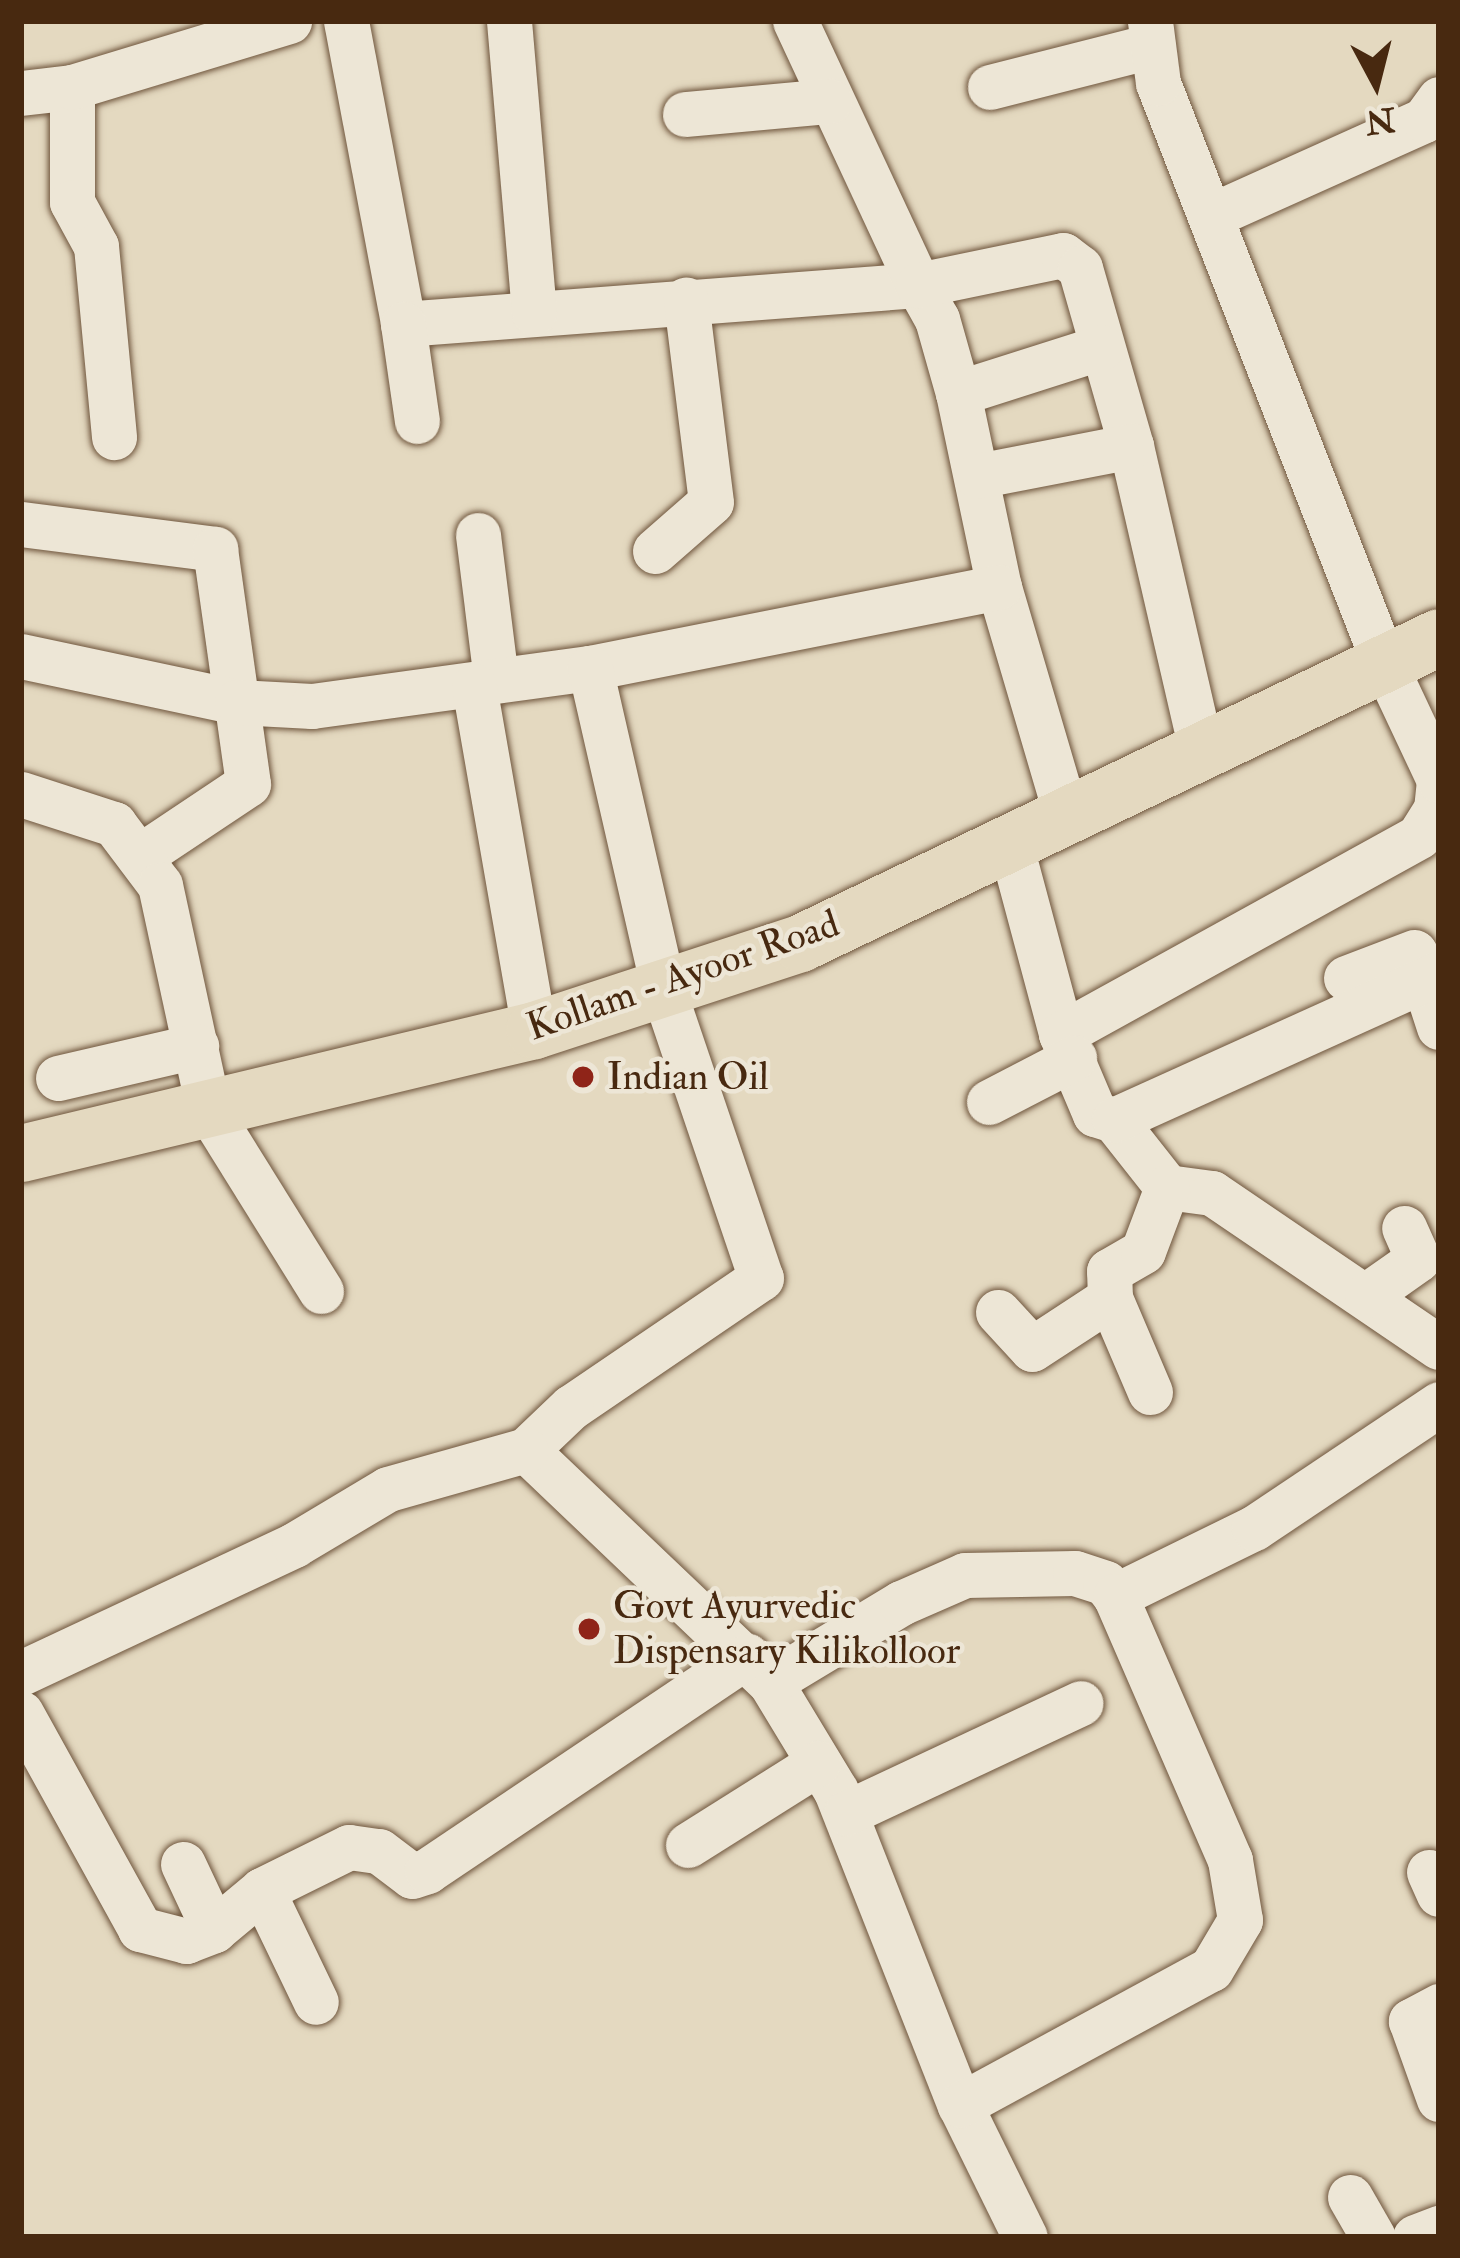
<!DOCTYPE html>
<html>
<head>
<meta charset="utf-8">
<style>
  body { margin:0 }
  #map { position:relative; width:1460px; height:2258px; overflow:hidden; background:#e4d9c0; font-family:"IM FELL Double Pica",serif }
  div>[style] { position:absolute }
  .roads { filter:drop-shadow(0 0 3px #6f553c) drop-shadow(0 0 3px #6f553c) }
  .minor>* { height:45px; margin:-22.5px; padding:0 22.5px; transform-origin:22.5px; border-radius:22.5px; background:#ede6d6 }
  .major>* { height:57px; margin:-28.5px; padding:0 28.5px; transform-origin:28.5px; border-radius:28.5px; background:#e4d9c0 }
  .dots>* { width:33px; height:33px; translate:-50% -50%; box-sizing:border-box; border:6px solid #ede6d6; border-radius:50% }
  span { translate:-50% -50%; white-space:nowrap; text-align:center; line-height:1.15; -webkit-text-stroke:9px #ede6d6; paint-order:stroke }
  .street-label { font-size:39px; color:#482910 }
  .poi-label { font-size:39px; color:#482910 }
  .left { translate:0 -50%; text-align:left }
  .frame { position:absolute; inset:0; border:24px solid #482910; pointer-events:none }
  .north { position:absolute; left:1316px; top:24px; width:120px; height:120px; -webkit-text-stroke:9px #ede6d6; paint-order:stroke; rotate:173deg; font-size:33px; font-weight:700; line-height:48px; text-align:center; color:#482910 }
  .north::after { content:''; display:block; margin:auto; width:42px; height:54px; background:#482910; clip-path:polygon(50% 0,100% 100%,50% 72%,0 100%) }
</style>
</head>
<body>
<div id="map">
  <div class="roads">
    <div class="minor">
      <div style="left:346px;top:21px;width:308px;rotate:79.3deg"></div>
      <div style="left:403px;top:324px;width:516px;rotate:-4.33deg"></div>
      <div style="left:918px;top:285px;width:39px;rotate:61deg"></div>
      <div style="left:937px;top:319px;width:77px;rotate:74.2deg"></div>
      <div style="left:958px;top:393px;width:198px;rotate:78.1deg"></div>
      <div style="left:999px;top:587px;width:238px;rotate:73.6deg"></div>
      <div style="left:509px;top:21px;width:293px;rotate:85.1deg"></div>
      <div style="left:795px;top:21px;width:291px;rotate:65deg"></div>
      <div style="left:918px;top:285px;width:148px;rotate:-11.7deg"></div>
      <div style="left:1063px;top:255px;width:21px;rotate:37deg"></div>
      <div style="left:1080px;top:268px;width:185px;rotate:74deg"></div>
      <div style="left:1131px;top:446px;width:312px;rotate:77deg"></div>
      <div style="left:72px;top:87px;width:115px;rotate:90deg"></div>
      <div style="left:72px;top:202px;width:50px;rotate:61.4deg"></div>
      <div style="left:96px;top:246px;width:192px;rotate:84.6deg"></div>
      <div style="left:990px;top:87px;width:166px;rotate:-14.3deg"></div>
      <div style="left:21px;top:93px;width:51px;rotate:-6.7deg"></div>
      <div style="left:72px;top:87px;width:227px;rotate:-16.9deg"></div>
      <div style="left:685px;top:114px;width:145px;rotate:-5.2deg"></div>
      <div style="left:1215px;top:214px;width:229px;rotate:-24.2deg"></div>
      <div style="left:1424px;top:120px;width:26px;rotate:-54deg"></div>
      <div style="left:403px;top:324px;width:98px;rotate:81.8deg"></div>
      <div style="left:958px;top:393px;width:151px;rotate:-17.7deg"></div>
      <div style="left:977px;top:476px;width:157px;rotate:-11deg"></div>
      <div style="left:21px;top:524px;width:196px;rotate:7.3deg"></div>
      <div style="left:215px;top:549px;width:237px;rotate:82deg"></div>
      <div style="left:248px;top:784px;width:130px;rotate:146.3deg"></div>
      <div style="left:478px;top:535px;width:146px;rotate:82.9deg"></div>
      <div style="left:655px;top:551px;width:74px;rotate:-41.2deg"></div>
      <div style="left:711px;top:502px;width:204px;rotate:-97.1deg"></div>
      <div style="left:21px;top:656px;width:221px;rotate:12deg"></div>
      <div style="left:237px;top:702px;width:75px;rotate:3.1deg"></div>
      <div style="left:312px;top:706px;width:281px;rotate:-7.8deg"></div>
      <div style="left:590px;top:668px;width:417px;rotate:-11.2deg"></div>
      <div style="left:590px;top:668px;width:332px;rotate:77.1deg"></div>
      <div style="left:664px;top:992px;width:302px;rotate:71.3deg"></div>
      <div style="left:761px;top:1278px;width:230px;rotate:145.8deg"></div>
      <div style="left:571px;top:1407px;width:62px;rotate:136.3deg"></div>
      <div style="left:526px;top:1450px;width:337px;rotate:43.6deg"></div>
      <div style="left:770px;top:1682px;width:127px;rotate:58.8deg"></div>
      <div style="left:836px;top:1791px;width:338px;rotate:68.5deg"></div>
      <div style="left:960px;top:2105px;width:147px;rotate:63.8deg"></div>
      <div style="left:474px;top:686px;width:349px;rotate:80.1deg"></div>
      <div style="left:21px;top:794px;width:98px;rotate:17.9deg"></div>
      <div style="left:114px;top:824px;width:76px;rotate:53deg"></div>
      <div style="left:160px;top:885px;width:231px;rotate:77.8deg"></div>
      <div style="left:209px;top:1111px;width:212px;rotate:58.1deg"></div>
      <div style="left:1010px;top:843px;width:198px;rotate:75deg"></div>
      <div style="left:1061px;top:1034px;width:87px;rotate:67deg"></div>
      <div style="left:1095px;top:1114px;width:20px;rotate:18deg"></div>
      <div style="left:1114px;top:1120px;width:85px;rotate:51.7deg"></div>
      <div style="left:1167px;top:1187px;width:45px;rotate:7.6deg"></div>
      <div style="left:1212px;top:1193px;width:274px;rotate:34.2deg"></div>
      <div style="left:1415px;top:953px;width:78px;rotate:72deg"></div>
      <div style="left:1346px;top:978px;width:73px;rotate:-20.9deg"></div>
      <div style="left:1061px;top:1034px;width:409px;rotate:-28.9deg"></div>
      <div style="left:1419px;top:836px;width:32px;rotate:-58deg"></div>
      <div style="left:1436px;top:809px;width:29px;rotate:-84deg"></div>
      <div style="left:1439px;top:780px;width:129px;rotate:-115.2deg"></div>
      <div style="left:1384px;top:663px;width:622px;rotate:-111.29deg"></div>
      <div style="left:1158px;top:83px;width:63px;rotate:-97.4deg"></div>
      <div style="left:58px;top:1078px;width:142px;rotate:-13.1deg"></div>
      <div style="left:989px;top:1102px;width:96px;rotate:-27.4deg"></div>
      <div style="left:1114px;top:1120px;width:357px;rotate:-24.3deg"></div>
      <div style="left:1367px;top:1295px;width:62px;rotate:-35.2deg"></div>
      <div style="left:1418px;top:1259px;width:34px;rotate:-114deg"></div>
      <div style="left:998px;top:1312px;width:50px;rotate:47.4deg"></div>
      <div style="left:1032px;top:1349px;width:93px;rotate:-33.2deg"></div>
      <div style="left:1150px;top:1392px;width:102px;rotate:-113.1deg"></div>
      <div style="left:1110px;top:1298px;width:27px;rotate:-92deg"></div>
      <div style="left:1109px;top:1271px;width:39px;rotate:-30deg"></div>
      <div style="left:1143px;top:1251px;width:68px;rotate:-69.4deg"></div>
      <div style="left:21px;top:1673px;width:302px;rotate:-25.1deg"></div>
      <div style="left:294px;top:1545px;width:109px;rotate:-30.8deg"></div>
      <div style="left:388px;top:1489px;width:143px;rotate:-15.8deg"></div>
      <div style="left:770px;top:1682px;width:153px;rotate:-31.1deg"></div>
      <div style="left:901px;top:1603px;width:70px;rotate:-23.6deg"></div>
      <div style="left:965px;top:1575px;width:110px;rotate:-1deg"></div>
      <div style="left:1075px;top:1573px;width:32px;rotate:18deg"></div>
      <div style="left:1105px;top:1583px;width:16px;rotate:52deg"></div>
      <div style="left:1115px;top:1596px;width:155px;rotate:-26.1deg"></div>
      <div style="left:1254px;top:1528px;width:223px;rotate:-33.8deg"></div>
      <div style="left:21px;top:1713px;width:247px;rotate:61.1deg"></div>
      <div style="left:140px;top:1929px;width:48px;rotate:14.6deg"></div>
      <div style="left:186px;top:1941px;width:30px;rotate:-21deg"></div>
      <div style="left:214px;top:1930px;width:62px;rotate:-39.8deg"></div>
      <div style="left:262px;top:1890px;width:97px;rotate:-26.3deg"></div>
      <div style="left:349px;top:1847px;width:30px;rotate:8deg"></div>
      <div style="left:379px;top:1851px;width:41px;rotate:37.1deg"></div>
      <div style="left:412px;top:1876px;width:16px;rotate:-18deg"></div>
      <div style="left:427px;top:1871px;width:386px;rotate:-33.9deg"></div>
      <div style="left:846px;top:1813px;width:259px;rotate:-25.1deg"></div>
      <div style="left:688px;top:1845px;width:154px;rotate:-32.2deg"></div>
      <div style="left:183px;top:1864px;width:73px;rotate:64.8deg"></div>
      <div style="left:1429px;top:1872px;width:24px;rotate:66deg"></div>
      <div style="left:262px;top:1890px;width:124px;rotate:64.3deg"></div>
      <div style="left:1439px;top:2006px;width:32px;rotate:152deg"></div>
      <div style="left:1411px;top:2021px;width:83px;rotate:70.3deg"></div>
      <div style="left:960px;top:2105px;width:285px;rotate:-28.5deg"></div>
      <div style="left:1211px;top:1969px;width:57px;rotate:-59.4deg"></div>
      <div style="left:1240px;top:1920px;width:61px;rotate:-99.5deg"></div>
      <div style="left:1230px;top:1860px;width:288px;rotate:-113.5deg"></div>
      <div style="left:1350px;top:2197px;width:46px;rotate:60.1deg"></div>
      <div style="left:1415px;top:2237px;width:26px;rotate:-21deg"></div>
    </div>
    <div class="major">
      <div style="left:21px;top:1153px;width:528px;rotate:-13.48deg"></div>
      <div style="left:534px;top:1030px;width:280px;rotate:-18.1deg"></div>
      <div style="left:800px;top:943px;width:708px;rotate:-25.59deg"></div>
    </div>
  </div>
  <div class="dots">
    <div style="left:583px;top:1077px;background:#8f2418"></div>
    <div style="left:589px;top:1629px;background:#8f2418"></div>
  </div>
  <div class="street-label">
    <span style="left:683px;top:976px;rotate:-19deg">Kollam - Ayoor Road</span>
  </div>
  <div class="poi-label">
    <span class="left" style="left:607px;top:1077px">Indian Oil</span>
    <span class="left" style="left:613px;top:1629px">Govt Ayurvedic<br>Dispensary Kilikolloor</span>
  </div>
  <div class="frame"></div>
  <div class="north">N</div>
</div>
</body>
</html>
